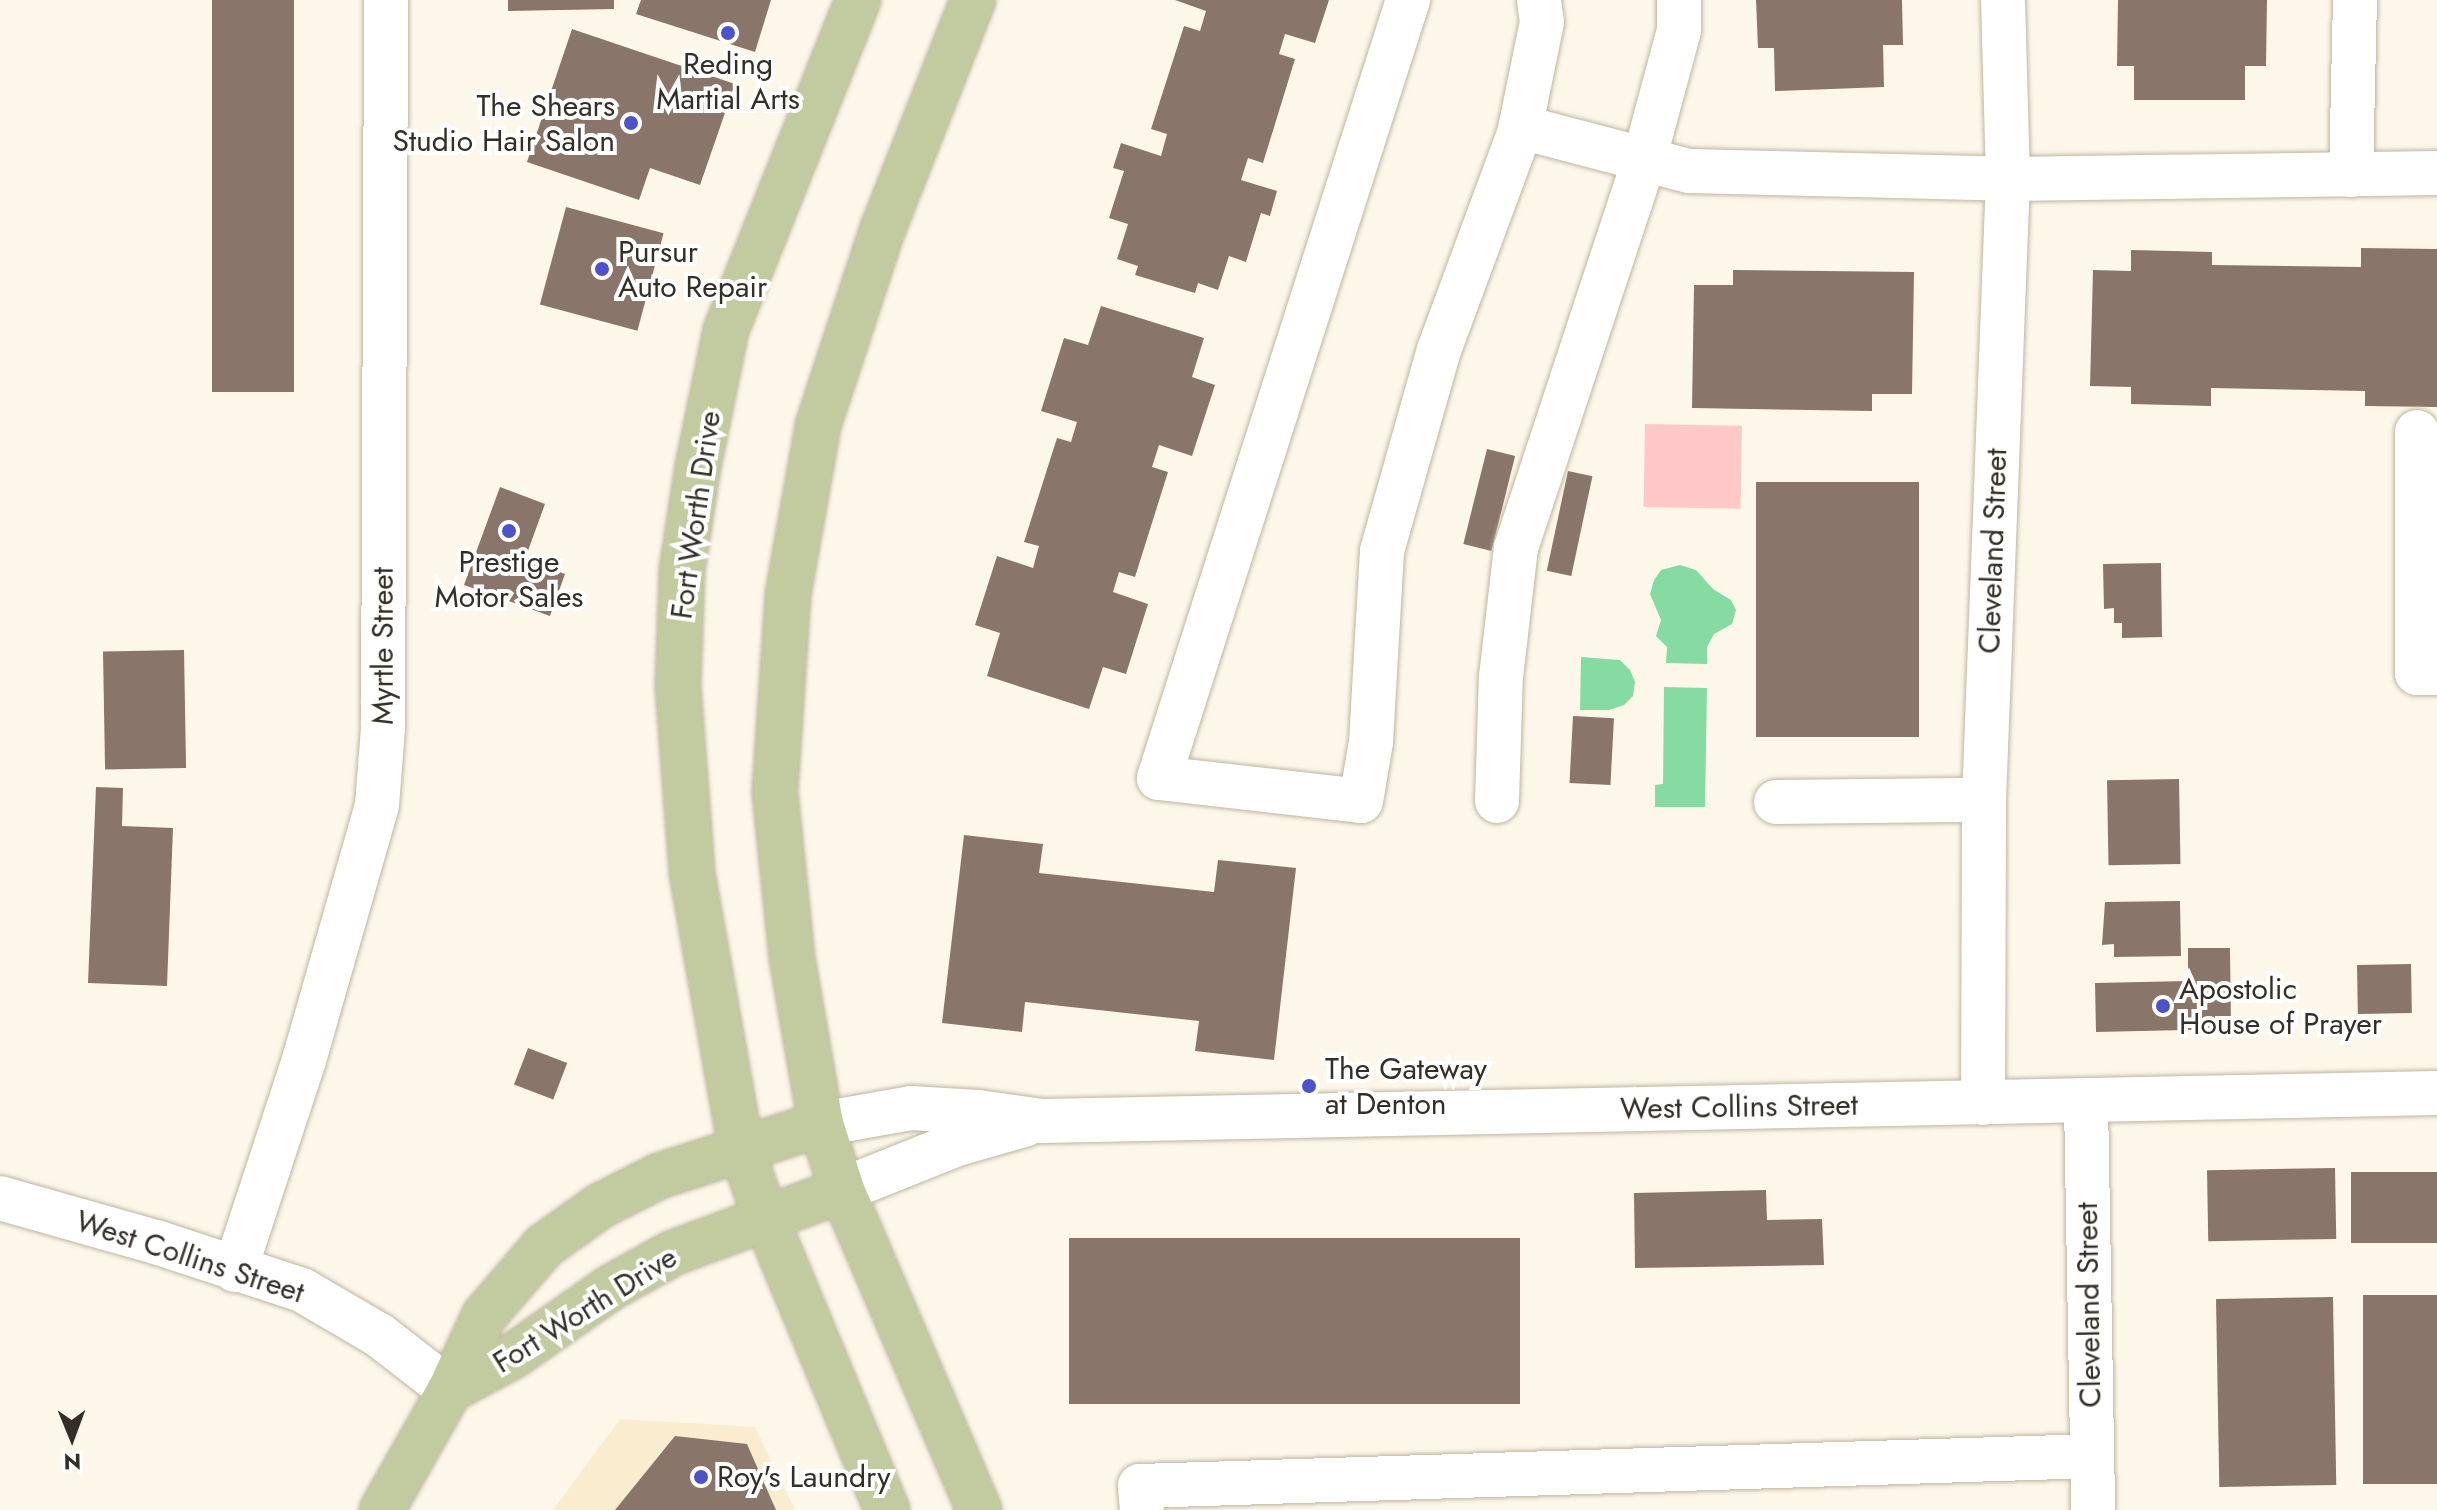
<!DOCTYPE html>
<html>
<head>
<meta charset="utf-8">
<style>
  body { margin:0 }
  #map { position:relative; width:2437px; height:1510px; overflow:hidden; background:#fdf7ea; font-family:Jost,sans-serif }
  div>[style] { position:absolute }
  .built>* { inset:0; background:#f9eccf }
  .green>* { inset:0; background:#ffc8c8; transform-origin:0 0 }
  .water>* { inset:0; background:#86dba2 }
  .building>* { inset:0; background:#897569; transform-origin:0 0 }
  .roads { filter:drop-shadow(0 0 2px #bfb5a0) drop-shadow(0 0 2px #bfb5a0) }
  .minor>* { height:44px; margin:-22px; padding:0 22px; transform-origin:22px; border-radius:22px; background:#fff }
  .major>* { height:44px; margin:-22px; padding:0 22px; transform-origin:22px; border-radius:22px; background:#c1cb9f }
  .dots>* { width:22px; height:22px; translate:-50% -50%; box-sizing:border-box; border:4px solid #fff; border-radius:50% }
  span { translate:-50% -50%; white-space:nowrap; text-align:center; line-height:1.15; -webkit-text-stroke:8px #fff; paint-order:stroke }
  .poi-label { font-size:30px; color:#332f27 }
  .right { translate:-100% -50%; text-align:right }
  .left { translate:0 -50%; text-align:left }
  .street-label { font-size:30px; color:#332f27 }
  .north { position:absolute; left:32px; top:1398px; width:80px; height:80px; -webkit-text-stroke:6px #fff; paint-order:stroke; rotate:179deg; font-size:22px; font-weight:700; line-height:32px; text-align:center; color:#332f27 }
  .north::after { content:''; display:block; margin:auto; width:28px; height:36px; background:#332f27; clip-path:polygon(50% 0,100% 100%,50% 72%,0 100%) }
</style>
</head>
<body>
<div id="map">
  <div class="built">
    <div style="clip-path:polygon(620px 1419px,755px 1427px,795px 1510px,553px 1510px)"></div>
  </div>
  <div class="green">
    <div style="left:1645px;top:424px;width:97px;height:83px;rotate:1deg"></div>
  </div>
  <div class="water">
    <div style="clip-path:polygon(1680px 565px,1696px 570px,1713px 589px,1731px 600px,1736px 610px,1732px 624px,1714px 634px,1707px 647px,1707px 664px,1666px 663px,1667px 647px,1656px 636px,1661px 620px,1650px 594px,1654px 580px,1661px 570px)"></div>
    <div style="clip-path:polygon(1581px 657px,1620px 660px,1630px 670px,1635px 682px,1633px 696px,1624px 705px,1609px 710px,1580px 710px)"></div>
    <div style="clip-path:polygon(1664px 687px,1707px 688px,1705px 807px,1655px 807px,1655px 785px,1663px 784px)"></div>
  </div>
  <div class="building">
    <div style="left:212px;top:0;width:82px;height:392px"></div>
    <div style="clip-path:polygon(508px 0,614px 0,614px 9px,508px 11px)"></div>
    <div style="clip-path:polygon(641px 0,771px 0,755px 52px,636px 14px)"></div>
    <div style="clip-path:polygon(1175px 0,1329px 0,1315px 43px,1285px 34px,1279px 54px,1295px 59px,1263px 163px,1248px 158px,1241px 180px,1277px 191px,1270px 216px,1261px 213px,1246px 262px,1229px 256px,1218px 290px,1198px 283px,1195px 293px,1135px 275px,1138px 266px,1117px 259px,1128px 224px,1109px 218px,1124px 171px,1113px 168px,1121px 143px,1161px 156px,1167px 134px,1151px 129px,1184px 26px,1200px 31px,1206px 11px)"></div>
    <div style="clip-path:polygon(1756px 0,1902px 0,1903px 45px,1883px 45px,1884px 87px,1775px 91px,1774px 48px,1758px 48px)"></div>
    <div style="clip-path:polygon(2118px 0,2267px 0,2266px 66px,2245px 66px,2245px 100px,2134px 100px,2134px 66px,2117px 66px)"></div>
    <div style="clip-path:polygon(572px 29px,735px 84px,700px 185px,650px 168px,639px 200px,527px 162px)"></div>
    <div style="left:566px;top:207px;width:101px;height:101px;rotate:15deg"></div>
    <div style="clip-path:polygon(2361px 248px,2437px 249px,2437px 407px,2365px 406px,2365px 391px,2211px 388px,2211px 406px,2131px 404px,2131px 387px,2090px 386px,2093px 270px,2131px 271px,2131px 250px,2212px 252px,2212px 265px,2361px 267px)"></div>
    <div style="clip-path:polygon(1733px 270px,1914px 272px,1912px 394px,1872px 394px,1872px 411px,1692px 408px,1694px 285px,1733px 285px)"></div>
    <div style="clip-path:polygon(1101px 306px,1204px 338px,1192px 377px,1215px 385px,1192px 456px,1159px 445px,1152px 467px,1168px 472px,1135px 577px,1119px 572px,1113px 592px,1148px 604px,1126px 674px,1103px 667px,1089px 709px,987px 676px,1000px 633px,975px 625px,997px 556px,1033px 568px,1039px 546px,1024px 542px,1057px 438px,1071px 442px,1077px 422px,1041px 411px,1064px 338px,1088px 345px)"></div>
    <div style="left:1487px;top:449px;width:29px;height:98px;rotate:14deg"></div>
    <div style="left:1568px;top:471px;width:25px;height:102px;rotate:12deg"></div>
    <div style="left:1919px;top:482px;width:255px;height:163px;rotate:90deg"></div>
    <div style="clip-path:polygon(500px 487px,545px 504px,525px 559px,565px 574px,550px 616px,464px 585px)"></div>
    <div style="clip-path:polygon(2161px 563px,2162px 637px,2122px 638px,2122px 623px,2114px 623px,2114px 608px,2104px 609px,2103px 564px)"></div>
    <div style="left:184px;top:650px;width:118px;height:81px;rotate:89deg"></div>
    <div style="left:1573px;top:716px;width:41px;height:67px;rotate:3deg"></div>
    <div style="left:2179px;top:779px;width:85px;height:72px;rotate:89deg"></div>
    <div style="clip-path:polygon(96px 787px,123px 788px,122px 826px,173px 828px,167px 986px,88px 983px)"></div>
    <div style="clip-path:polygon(964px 835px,1043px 844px,1039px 873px,1214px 892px,1218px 860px,1296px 868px,1274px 1060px,1195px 1051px,1199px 1021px,1025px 1002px,1022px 1032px,942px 1023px)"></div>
    <div style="clip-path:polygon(2180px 901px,2181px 956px,2114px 957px,2114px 944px,2102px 945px,2105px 902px)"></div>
    <div style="clip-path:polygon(2188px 948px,2230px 948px,2231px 1029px,2096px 1032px,2095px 983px,2188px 981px)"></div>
    <div style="left:2411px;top:964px;width:49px;height:54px;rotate:89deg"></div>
    <div style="left:528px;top:1048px;width:42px;height:39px;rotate:21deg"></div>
    <div style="left:2335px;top:1168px;width:71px;height:128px;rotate:89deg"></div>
    <div style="left:2437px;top:1172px;width:71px;height:86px;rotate:90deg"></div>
    <div style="clip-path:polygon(1766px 1190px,1767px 1220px,1822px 1219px,1824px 1265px,1635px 1268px,1634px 1193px)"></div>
    <div style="left:1520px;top:1238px;width:166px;height:451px;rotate:90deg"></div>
    <div style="left:2437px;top:1295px;width:189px;height:74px;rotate:90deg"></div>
    <div style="left:2333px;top:1297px;width:188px;height:117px;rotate:89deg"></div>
    <div style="clip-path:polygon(675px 1436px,747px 1444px,776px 1510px,615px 1510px)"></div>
  </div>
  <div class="roads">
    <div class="minor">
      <div style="left:1408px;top:0;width:817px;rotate:107.75deg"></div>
      <div style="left:1159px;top:778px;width:203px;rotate:6.5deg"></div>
      <div style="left:1361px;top:801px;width:60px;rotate:-80.4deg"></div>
      <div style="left:1371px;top:742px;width:191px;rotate:-86.7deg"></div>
      <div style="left:1382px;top:551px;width:209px;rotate:-74.2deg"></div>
      <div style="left:1439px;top:350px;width:230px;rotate:-69.7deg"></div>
      <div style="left:1519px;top:134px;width:114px;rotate:-78.4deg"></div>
      <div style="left:1542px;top:22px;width:22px;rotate:-98deg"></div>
      <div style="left:1521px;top:127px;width:174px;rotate:14.7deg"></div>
      <div style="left:1689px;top:171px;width:319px;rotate:1.4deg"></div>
      <div style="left:2008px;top:179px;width:429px;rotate:-0.8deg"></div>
      <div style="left:2351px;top:175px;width:175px;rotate:-88.7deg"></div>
      <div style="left:2417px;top:432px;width:241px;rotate:90deg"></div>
      <div style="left:2417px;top:673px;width:20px"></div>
      <div style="left:1497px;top:801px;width:124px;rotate:-88.2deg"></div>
      <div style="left:1501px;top:677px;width:130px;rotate:-83.4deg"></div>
      <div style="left:1516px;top:548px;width:409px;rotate:-71.7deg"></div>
      <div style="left:1644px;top:160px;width:135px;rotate:-74.9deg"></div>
      <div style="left:1679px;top:30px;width:30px;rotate:-90deg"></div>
      <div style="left:1776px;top:802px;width:208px;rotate:-0.6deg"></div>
      <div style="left:2086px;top:1101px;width:409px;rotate:89deg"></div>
      <div style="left:1983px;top:1103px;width:303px;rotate:-89.8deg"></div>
      <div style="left:1984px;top:800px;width:621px;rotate:-87.79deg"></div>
      <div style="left:2008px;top:179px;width:179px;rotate:-91.6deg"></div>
      <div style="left:821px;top:1124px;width:91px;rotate:-10.1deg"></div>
      <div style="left:911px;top:1108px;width:67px;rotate:3.4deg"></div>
      <div style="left:978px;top:1112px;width:65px;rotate:8deg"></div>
      <div style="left:1042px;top:1121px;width:1395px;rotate:-1.15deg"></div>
      <div style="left:842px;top:1190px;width:124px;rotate:-21.8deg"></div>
      <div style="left:957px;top:1144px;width:70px;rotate:-15.8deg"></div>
      <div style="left:0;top:1198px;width:162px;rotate:15.8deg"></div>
      <div style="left:156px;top:1242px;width:154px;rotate:18.2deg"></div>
      <div style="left:302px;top:1290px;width:89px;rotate:30.3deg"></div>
      <div style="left:379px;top:1335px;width:90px;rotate:37.8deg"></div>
      <div style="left:235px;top:1270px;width:221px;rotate:-71.8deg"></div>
      <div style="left:304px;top:1060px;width:265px;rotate:-74deg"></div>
      <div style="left:377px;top:805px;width:77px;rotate:-85.5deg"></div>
      <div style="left:383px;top:728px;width:728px;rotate:-89.76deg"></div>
      <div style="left:1142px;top:1510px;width:24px;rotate:-95deg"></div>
      <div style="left:1140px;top:1486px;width:952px;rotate:-1.8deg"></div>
    </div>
    <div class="major">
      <div style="left:858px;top:0;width:355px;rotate:111.8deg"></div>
      <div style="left:726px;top:330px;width:139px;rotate:101.6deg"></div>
      <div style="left:698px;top:466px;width:106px;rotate:98.7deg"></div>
      <div style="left:682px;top:571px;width:115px;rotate:92deg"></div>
      <div style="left:678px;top:686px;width:188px;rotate:85.7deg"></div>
      <div style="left:692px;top:873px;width:278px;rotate:79.9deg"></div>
      <div style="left:741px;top:1147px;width:76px;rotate:70.9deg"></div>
      <div style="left:766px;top:1219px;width:315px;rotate:67.4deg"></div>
      <div style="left:973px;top:0;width:248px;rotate:111.5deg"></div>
      <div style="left:882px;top:231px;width:205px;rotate:108.2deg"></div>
      <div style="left:818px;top:426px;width:172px;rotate:100.1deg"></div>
      <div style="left:788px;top:595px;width:198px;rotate:93.8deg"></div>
      <div style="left:775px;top:793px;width:166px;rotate:84.1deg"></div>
      <div style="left:792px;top:958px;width:169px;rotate:80.1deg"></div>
      <div style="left:821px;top:1124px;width:69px;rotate:72.3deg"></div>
      <div style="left:842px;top:1190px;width:348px;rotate:66.8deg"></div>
      <div style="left:450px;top:1390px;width:72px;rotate:-28.4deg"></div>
      <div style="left:513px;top:1356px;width:118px;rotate:-35deg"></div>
      <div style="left:610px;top:1288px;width:72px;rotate:-29.1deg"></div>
      <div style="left:673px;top:1253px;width:180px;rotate:-20.4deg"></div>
      <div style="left:382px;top:1510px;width:138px;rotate:-60.5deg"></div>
      <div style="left:450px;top:1390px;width:81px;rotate:-65.3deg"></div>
      <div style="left:484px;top:1316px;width:92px;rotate:-49.4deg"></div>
      <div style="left:544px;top:1246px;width:69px;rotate:-35.5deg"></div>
      <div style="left:600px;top:1206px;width:66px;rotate:-27deg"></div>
      <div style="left:659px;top:1176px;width:170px;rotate:-17.8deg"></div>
    </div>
  </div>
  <div class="dots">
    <div style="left:728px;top:33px;background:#4e52c8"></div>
    <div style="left:631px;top:123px;background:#4e52c8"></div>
    <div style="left:602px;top:269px;background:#4e52c8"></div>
    <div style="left:509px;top:531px;background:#4e52c8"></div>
    <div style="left:2163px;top:1006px;background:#4e52c8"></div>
    <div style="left:1309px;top:1086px;background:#4e52c8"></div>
    <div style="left:701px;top:1477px;background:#4e52c8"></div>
  </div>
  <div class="poi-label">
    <span style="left:728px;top:81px">Reding<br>Martial Arts</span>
    <span class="right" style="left:615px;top:123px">The Shears<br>Studio Hair Salon</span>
    <span class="left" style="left:618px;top:269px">Pursur<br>Auto Repair</span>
    <span style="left:509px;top:579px">Prestige<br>Motor Sales</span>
    <span class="left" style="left:2179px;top:1006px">Apostolic<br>House of Prayer</span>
    <span class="left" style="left:1325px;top:1086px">The Gateway<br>at Denton</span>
    <span class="left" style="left:717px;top:1477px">Roy's Laundry</span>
  </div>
  <div class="street-label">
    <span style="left:696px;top:515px;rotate:-82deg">Fort Worth Drive</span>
    <span style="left:1993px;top:551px;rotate:-88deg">Cleveland Street</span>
    <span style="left:383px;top:646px;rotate:-90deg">Myrtle Street</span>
    <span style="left:1739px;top:1107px;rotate:-1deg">West Collins Street</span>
    <span style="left:190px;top:1257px;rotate:18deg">West Collins Street</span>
    <span style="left:2089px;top:1305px;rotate:-91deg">Cleveland Street</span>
    <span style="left:585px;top:1310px;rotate:-32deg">Fort Worth Drive</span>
  </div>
  <div class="north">N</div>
</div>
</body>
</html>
